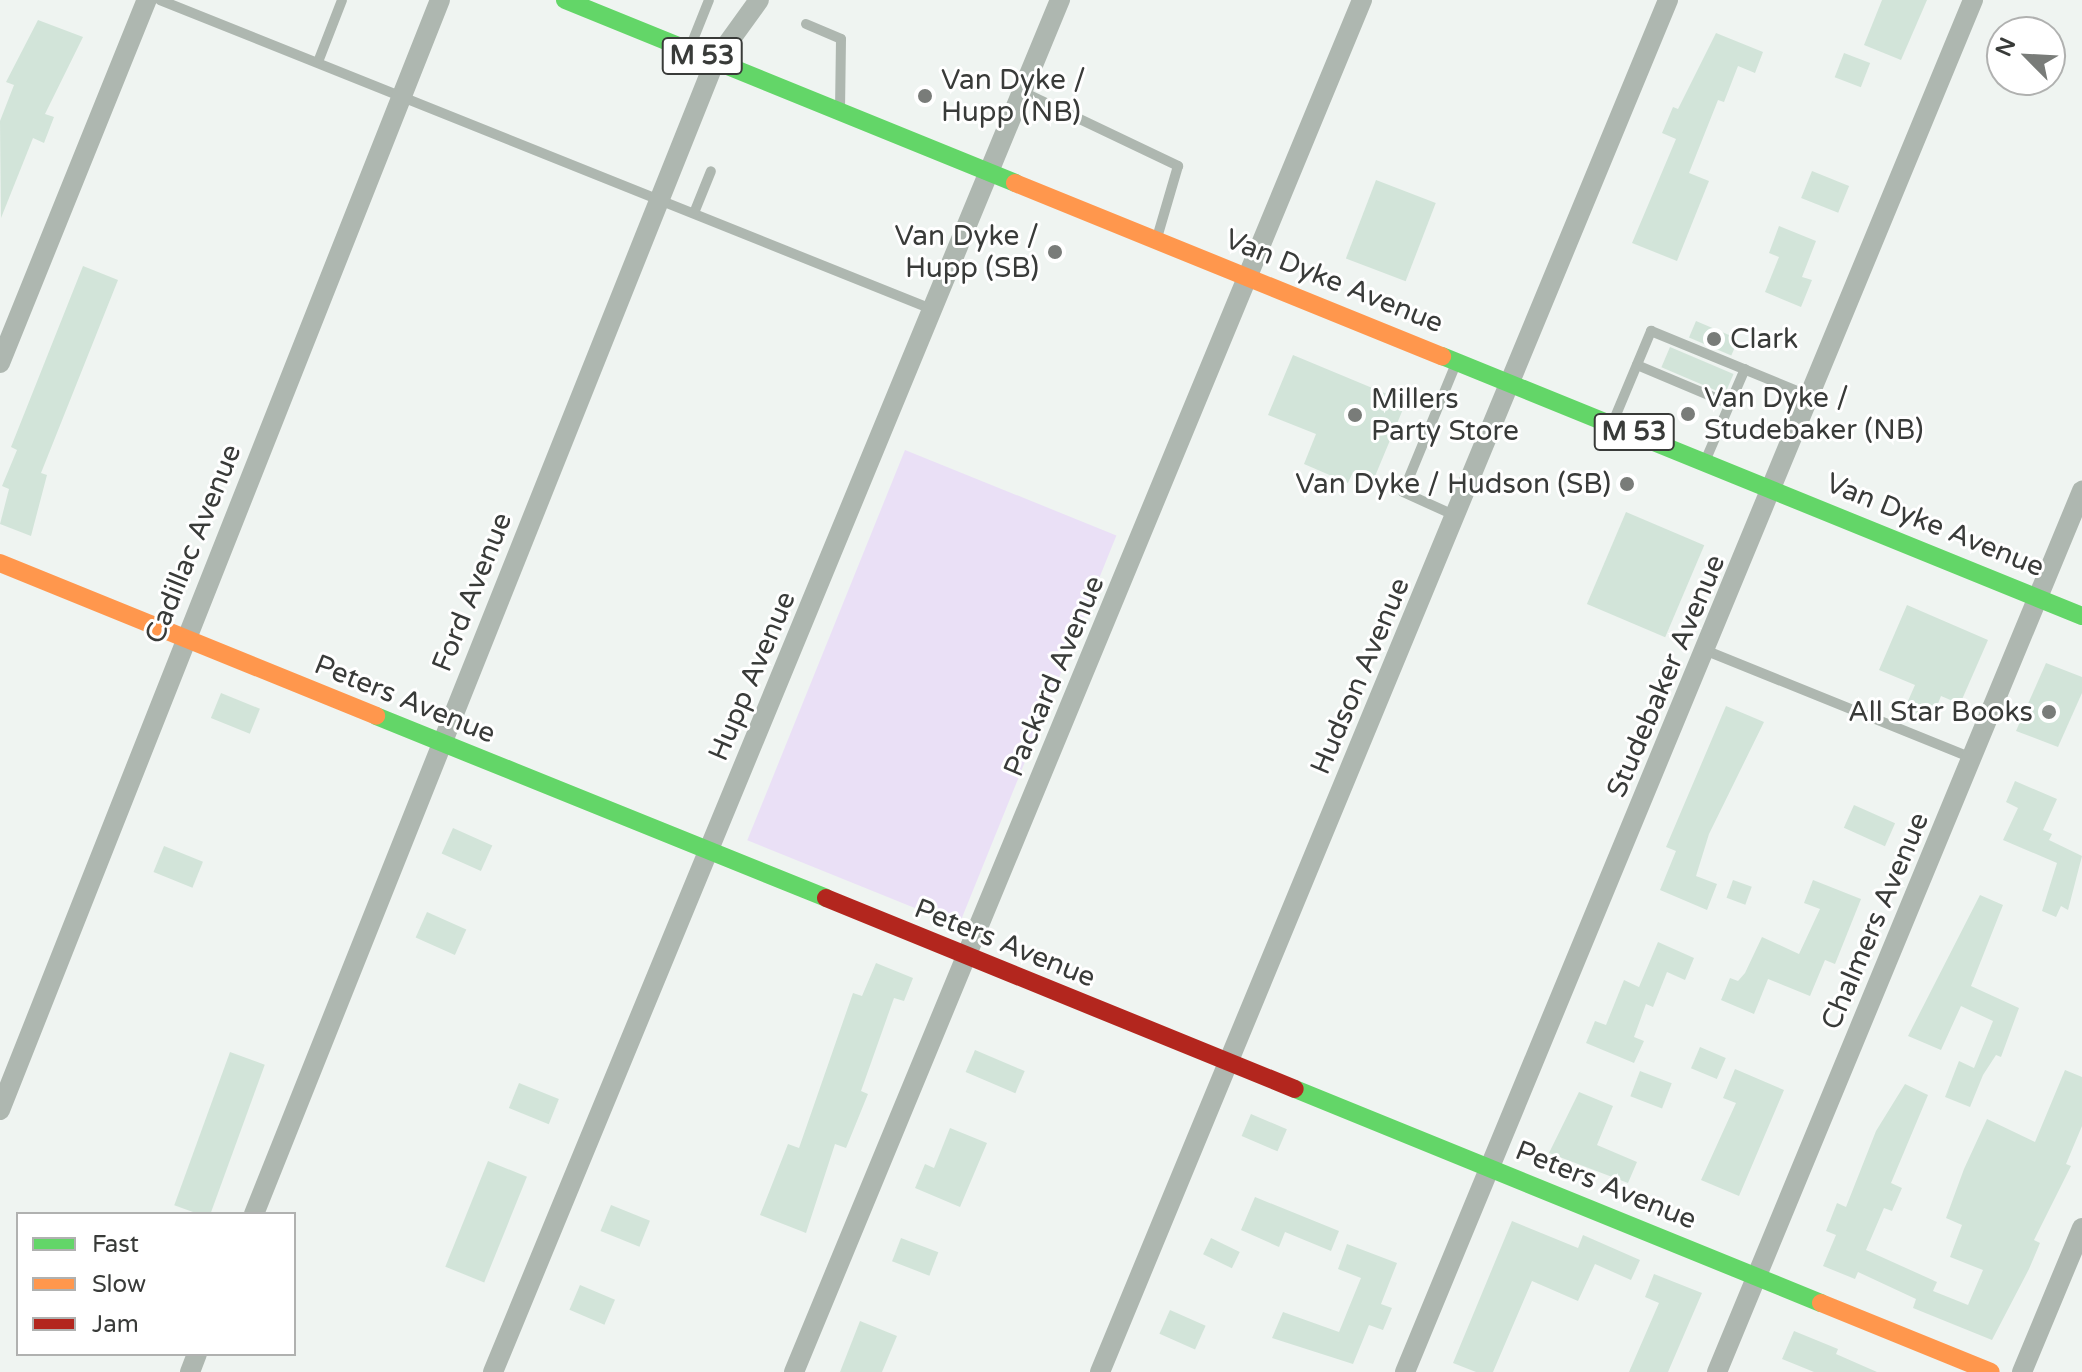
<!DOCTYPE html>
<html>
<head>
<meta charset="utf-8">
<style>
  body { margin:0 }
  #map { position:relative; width:2082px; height:1372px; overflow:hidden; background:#eff4f1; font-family:"Varela Round",sans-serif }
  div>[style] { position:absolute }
  .green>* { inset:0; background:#eae0f6; transform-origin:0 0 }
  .building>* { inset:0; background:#d2e4d9; transform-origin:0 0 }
  .lane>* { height:10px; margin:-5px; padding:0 5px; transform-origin:5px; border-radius:5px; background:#aeb7b0 }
  .street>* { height:20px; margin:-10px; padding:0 10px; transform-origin:10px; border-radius:10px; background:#aeb7b0 }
  .fast>* { height:18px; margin:-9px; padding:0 9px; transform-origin:9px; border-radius:9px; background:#63d668 }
  .slow>* { height:18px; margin:-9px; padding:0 9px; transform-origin:9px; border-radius:9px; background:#ff974d }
  .jam>* { height:18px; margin:-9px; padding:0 9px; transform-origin:9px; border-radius:9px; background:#b3261e }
  .dots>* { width:22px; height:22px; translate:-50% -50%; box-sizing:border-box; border:4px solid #fff; border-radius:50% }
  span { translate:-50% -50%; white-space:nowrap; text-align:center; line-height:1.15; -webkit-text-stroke:6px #fff; paint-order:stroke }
  .shield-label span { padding:2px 6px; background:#fff; border:2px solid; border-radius:6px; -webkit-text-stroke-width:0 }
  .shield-label { font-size:26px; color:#393b39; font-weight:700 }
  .poi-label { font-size:28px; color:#393b39 }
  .left { translate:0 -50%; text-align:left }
  .right { translate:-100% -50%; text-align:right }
  .street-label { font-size:28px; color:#393b39 }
  .legend { position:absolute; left:16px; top:1212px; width:280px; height:144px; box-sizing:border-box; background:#fff; border:2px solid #b0b1b0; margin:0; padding:10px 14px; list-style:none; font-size:24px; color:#393b39 }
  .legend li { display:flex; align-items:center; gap:16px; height:40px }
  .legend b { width:40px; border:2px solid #b0b1b0 }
  .north { position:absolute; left:1986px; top:16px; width:80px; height:80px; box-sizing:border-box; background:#fff; border:2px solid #b0b1b0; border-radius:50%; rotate:294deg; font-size:22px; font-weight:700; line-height:32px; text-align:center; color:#393b39 }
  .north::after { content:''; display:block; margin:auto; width:28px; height:36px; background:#797c79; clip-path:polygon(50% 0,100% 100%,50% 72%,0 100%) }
</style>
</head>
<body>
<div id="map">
  <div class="green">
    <div style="left:905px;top:450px;width:228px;height:421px;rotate:22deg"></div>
  </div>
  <div class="building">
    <div style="clip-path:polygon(1882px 0,1927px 0,1901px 60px,1864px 45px)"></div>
    <div style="clip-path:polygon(38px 20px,83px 37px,45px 114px,54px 117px,44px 143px,33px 138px,1px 218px,0 121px,14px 85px,6px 82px)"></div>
    <div style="clip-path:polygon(1716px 33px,1763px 52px,1755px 73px,1738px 66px,1724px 102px,1718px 100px,1689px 173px,1709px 181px,1677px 261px,1632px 243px,1676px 139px,1662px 133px,1673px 107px,1678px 109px)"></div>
    <div style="left:1844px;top:53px;width:28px;height:26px;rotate:21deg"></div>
    <div style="left:1812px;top:171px;width:40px;height:29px;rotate:22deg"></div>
    <div style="left:1376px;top:180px;width:64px;height:84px;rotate:21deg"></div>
    <div style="clip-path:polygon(1779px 226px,1816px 241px,1802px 277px,1812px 280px,1801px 307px,1765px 292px,1779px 257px,1769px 253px)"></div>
    <div style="clip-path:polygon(83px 266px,118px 280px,41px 473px,47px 475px,31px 536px,0 524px,9px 489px,2px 486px,17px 450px,11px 447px)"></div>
    <div style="left:1696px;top:321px;width:46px;height:18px;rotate:23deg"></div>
    <div style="left:1670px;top:347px;width:69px;height:22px;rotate:23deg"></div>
    <div style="clip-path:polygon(1293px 355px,1406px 402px,1373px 481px,1353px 472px,1348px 483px,1304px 464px,1316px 434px,1268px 415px)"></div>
    <div style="left:1626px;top:512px;width:85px;height:100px;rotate:23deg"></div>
    <div style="clip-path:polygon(1907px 605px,1988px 640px,1960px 704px,1941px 696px,1931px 721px,1904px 710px,1915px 685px,1879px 670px)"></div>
    <div style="clip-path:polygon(2046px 663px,2082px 677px,2082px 693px,2058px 747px,2016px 731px)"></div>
    <div style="left:221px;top:693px;width:42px;height:27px;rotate:22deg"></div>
    <div style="clip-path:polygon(1726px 706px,1764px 722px,1709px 834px,1696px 876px,1717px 884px,1707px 910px,1660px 890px,1676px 851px,1666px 847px)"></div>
    <div style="clip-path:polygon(2015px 781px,2057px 799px,2043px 830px,2052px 834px,2049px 840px,2082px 856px,2068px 910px,2061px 906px,2056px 917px,2042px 911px,2057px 863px,2003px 840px,2018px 808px,2006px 802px)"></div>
    <div style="left:1854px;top:805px;width:45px;height:25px;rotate:24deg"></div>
    <div style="left:453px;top:828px;width:43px;height:28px;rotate:24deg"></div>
    <div style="left:164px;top:846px;width:42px;height:28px;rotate:22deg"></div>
    <div style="left:1733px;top:880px;width:20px;height:19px;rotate:20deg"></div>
    <div style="clip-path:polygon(1813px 880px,1861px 899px,1835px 964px,1825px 960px,1810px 996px,1768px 979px,1754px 1014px,1721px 1000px,1730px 978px,1738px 981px,1745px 973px,1762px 937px,1799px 954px,1820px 909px,1804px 903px)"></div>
    <div style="clip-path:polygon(1980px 895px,2003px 905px,1971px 986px,2019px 1008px,2001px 1057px,1996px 1055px,1983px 1075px,1970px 1107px,1945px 1097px,1959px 1061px,1974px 1068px,1993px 1021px,1961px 1006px,1941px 1050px,1908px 1036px)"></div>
    <div style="left:427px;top:912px;width:43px;height:28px;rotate:24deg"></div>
    <div style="clip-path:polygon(1658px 942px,1694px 958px,1685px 980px,1667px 972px,1653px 1007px,1646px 1004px,1634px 1037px,1644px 1041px,1634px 1063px,1586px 1043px,1595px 1021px,1606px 1025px,1624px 980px,1639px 987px)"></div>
    <div style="clip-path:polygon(876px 963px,913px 978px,904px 1001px,894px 998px,861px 1091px,868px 1094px,846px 1148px,835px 1144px,806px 1233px,760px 1215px,788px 1144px,799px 1148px,853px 993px,862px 996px)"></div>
    <div style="left:1700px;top:1047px;width:28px;height:23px;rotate:23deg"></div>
    <div style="left:975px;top:1050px;width:54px;height:24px;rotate:23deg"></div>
    <div style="left:230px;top:1052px;width:37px;height:163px;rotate:20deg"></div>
    <div style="clip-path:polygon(1735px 1069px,1784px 1090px,1739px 1196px,1701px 1180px,1736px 1103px,1723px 1098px)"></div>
    <div style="clip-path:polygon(2065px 1070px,2082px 1077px,2082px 1126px,2066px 1164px,2071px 1166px,2034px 1240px,2040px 1243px,2029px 1269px,1992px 1340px,1913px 1308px,1916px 1299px,1858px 1272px,1855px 1279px,1823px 1266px,1836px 1235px,1826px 1231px,1837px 1203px,1846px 1207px,1876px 1131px,1905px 1084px,1928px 1095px,1891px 1183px,1902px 1188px,1892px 1211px,1884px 1208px,1866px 1250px,1937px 1282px,1933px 1291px,1968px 1305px,1983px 1270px,1950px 1257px,1962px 1225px,1946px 1218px,1964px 1169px,1987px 1119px,2035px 1142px)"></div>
    <div style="left:1640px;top:1071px;width:34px;height:27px;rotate:21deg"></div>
    <div style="left:519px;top:1083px;width:43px;height:27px;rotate:22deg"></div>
    <div style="clip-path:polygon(1579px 1092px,1613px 1106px,1597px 1145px,1637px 1162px,1628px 1183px,1549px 1153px)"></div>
    <div style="left:1251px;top:1114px;width:39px;height:24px;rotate:23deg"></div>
    <div style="clip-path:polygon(950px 1128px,987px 1143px,960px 1207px,915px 1188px,925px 1164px,934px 1168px)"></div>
    <div style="left:488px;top:1161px;width:42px;height:114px;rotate:22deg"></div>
    <div style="clip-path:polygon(1255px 1197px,1339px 1231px,1331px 1251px,1285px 1232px,1279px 1247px,1241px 1230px)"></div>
    <div style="left:611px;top:1205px;width:42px;height:28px;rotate:22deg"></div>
    <div style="clip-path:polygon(1512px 1221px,1578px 1248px,1583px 1235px,1640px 1260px,1631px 1280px,1595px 1264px,1578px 1301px,1532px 1281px,1493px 1372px,1476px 1372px,1453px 1363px)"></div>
    <div style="left:901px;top:1238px;width:40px;height:25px;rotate:21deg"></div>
    <div style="left:1211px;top:1238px;width:32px;height:18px;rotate:26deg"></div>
    <div style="clip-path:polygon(1347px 1244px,1397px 1263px,1381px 1304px,1392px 1308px,1383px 1330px,1369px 1325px,1353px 1364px,1272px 1338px,1283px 1312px,1339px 1332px,1361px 1278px,1338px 1269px)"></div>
    <div style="clip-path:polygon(1654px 1274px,1702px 1293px,1668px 1372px,1629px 1372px,1659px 1303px,1645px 1297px)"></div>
    <div style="left:580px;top:1285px;width:38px;height:27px;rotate:23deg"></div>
    <div style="left:1170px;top:1310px;width:39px;height:26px;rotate:24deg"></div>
    <div style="clip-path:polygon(860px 1321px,897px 1336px,882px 1372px,840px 1372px)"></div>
    <div style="clip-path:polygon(1794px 1331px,1838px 1349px,1836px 1354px,1877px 1372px,1814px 1372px,1782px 1359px)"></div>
  </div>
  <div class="lane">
    <div style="left:160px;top:0;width:834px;rotate:21.83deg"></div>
    <div style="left:806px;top:24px;width:38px;rotate:23deg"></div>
    <div style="left:841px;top:39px;width:68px;rotate:90.8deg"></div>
    <div style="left:691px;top:45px;width:48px;rotate:-68.2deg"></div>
    <div style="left:318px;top:62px;width:66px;rotate:-68.8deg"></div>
    <div style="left:1023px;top:92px;width:172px;rotate:25.5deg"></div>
    <div style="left:1178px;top:166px;width:75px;rotate:106.3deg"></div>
    <div style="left:694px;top:213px;width:45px;rotate:-68deg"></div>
    <div style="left:1637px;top:365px;width:101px;rotate:22.8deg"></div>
    <div style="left:1455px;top:366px;width:136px;rotate:112.4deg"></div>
    <div style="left:1403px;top:492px;width:60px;rotate:24.4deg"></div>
    <div style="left:1613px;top:422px;width:99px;rotate:-67.3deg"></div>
    <div style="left:1651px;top:331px;width:174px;rotate:22.3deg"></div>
    <div style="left:1706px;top:459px;width:98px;rotate:-66.6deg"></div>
    <div style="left:1707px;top:651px;width:286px;rotate:22deg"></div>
  </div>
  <div class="street">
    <div style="left:0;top:363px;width:392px;rotate:-68deg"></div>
    <div style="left:0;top:1110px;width:1194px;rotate:-68.38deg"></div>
    <div style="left:254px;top:1214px;width:1242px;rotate:-68.21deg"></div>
    <div style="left:715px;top:61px;width:75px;rotate:-54.2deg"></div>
    <div style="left:190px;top:1372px;width:19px;rotate:-69deg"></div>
    <div style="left:493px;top:1372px;width:1485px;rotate:-67.55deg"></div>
    <div style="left:794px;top:1372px;width:1485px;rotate:-67.51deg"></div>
    <div style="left:1100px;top:1372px;width:1485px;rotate:-67.51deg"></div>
    <div style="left:1405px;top:1372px;width:1485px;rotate:-67.51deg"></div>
    <div style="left:1717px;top:1372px;width:954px;rotate:-67.5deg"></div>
    <div style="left:2022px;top:1372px;width:156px;rotate:-67.4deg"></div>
  </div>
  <div class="fast">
    <div style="left:565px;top:0;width:486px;rotate:22.1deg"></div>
    <div style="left:1442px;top:356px;width:691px;rotate:22.11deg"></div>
    <div style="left:376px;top:716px;width:485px;rotate:22deg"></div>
    <div style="left:1295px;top:1089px;width:568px;rotate:22.14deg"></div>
  </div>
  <div class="slow">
    <div style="left:1015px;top:183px;width:461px;rotate:22.1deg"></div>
    <div style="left:0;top:563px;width:406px;rotate:22.1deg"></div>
    <div style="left:1821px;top:1303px;width:183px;rotate:22.1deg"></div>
  </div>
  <div class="jam">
    <div style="left:826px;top:898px;width:506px;rotate:22.16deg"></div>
  </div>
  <div class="dots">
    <div style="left:925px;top:96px;background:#797c79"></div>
    <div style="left:1055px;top:252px;background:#797c79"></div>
    <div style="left:1714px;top:339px;background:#797c79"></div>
    <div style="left:1688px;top:414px;background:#797c79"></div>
    <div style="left:1355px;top:415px;background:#797c79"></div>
    <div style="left:1627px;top:484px;background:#797c79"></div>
    <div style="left:2049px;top:712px;background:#797c79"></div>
  </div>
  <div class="shield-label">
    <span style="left:702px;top:56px">M 53</span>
    <span style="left:1634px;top:432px">M 53</span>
  </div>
  <div class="poi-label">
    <span class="left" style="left:941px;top:96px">Van Dyke /<br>Hupp (NB)</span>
    <span class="right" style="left:1039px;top:252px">Van Dyke /<br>Hupp (SB)</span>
    <span class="left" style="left:1730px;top:339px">Clark</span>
    <span class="left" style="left:1704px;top:414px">Van Dyke /<br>Studebaker (NB)</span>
    <span class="left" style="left:1371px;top:415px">Millers<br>Party Store</span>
    <span class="right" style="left:1611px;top:484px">Van Dyke / Hudson (SB)</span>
    <span class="right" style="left:2033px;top:712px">All Star Books</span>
  </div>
  <div class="street-label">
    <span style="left:1334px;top:281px;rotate:22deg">Van Dyke Avenue</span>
    <span style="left:1935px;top:525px;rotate:22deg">Van Dyke Avenue</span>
    <span style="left:193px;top:544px;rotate:-68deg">Cadillac Avenue</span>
    <span style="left:472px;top:592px;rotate:-68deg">Ford Avenue</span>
    <span style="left:752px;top:676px;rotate:-67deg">Hupp Avenue</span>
    <span style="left:1054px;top:676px;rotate:-67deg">Packard Avenue</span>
    <span style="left:1360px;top:676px;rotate:-67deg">Hudson Avenue</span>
    <span style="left:1666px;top:676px;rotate:-67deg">Studebaker Avenue</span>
    <span style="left:405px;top:699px;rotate:22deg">Peters Avenue</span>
    <span style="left:1875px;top:921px;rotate:-67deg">Chalmers Avenue</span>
    <span style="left:1005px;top:943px;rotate:22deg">Peters Avenue</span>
    <span style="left:1606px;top:1185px;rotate:22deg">Peters Avenue</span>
  </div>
  <ul class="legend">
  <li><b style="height:10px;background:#63d668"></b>Fast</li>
  <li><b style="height:10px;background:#ff974d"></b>Slow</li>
  <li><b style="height:10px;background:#b3261e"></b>Jam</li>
  </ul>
  <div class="north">N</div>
</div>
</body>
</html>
